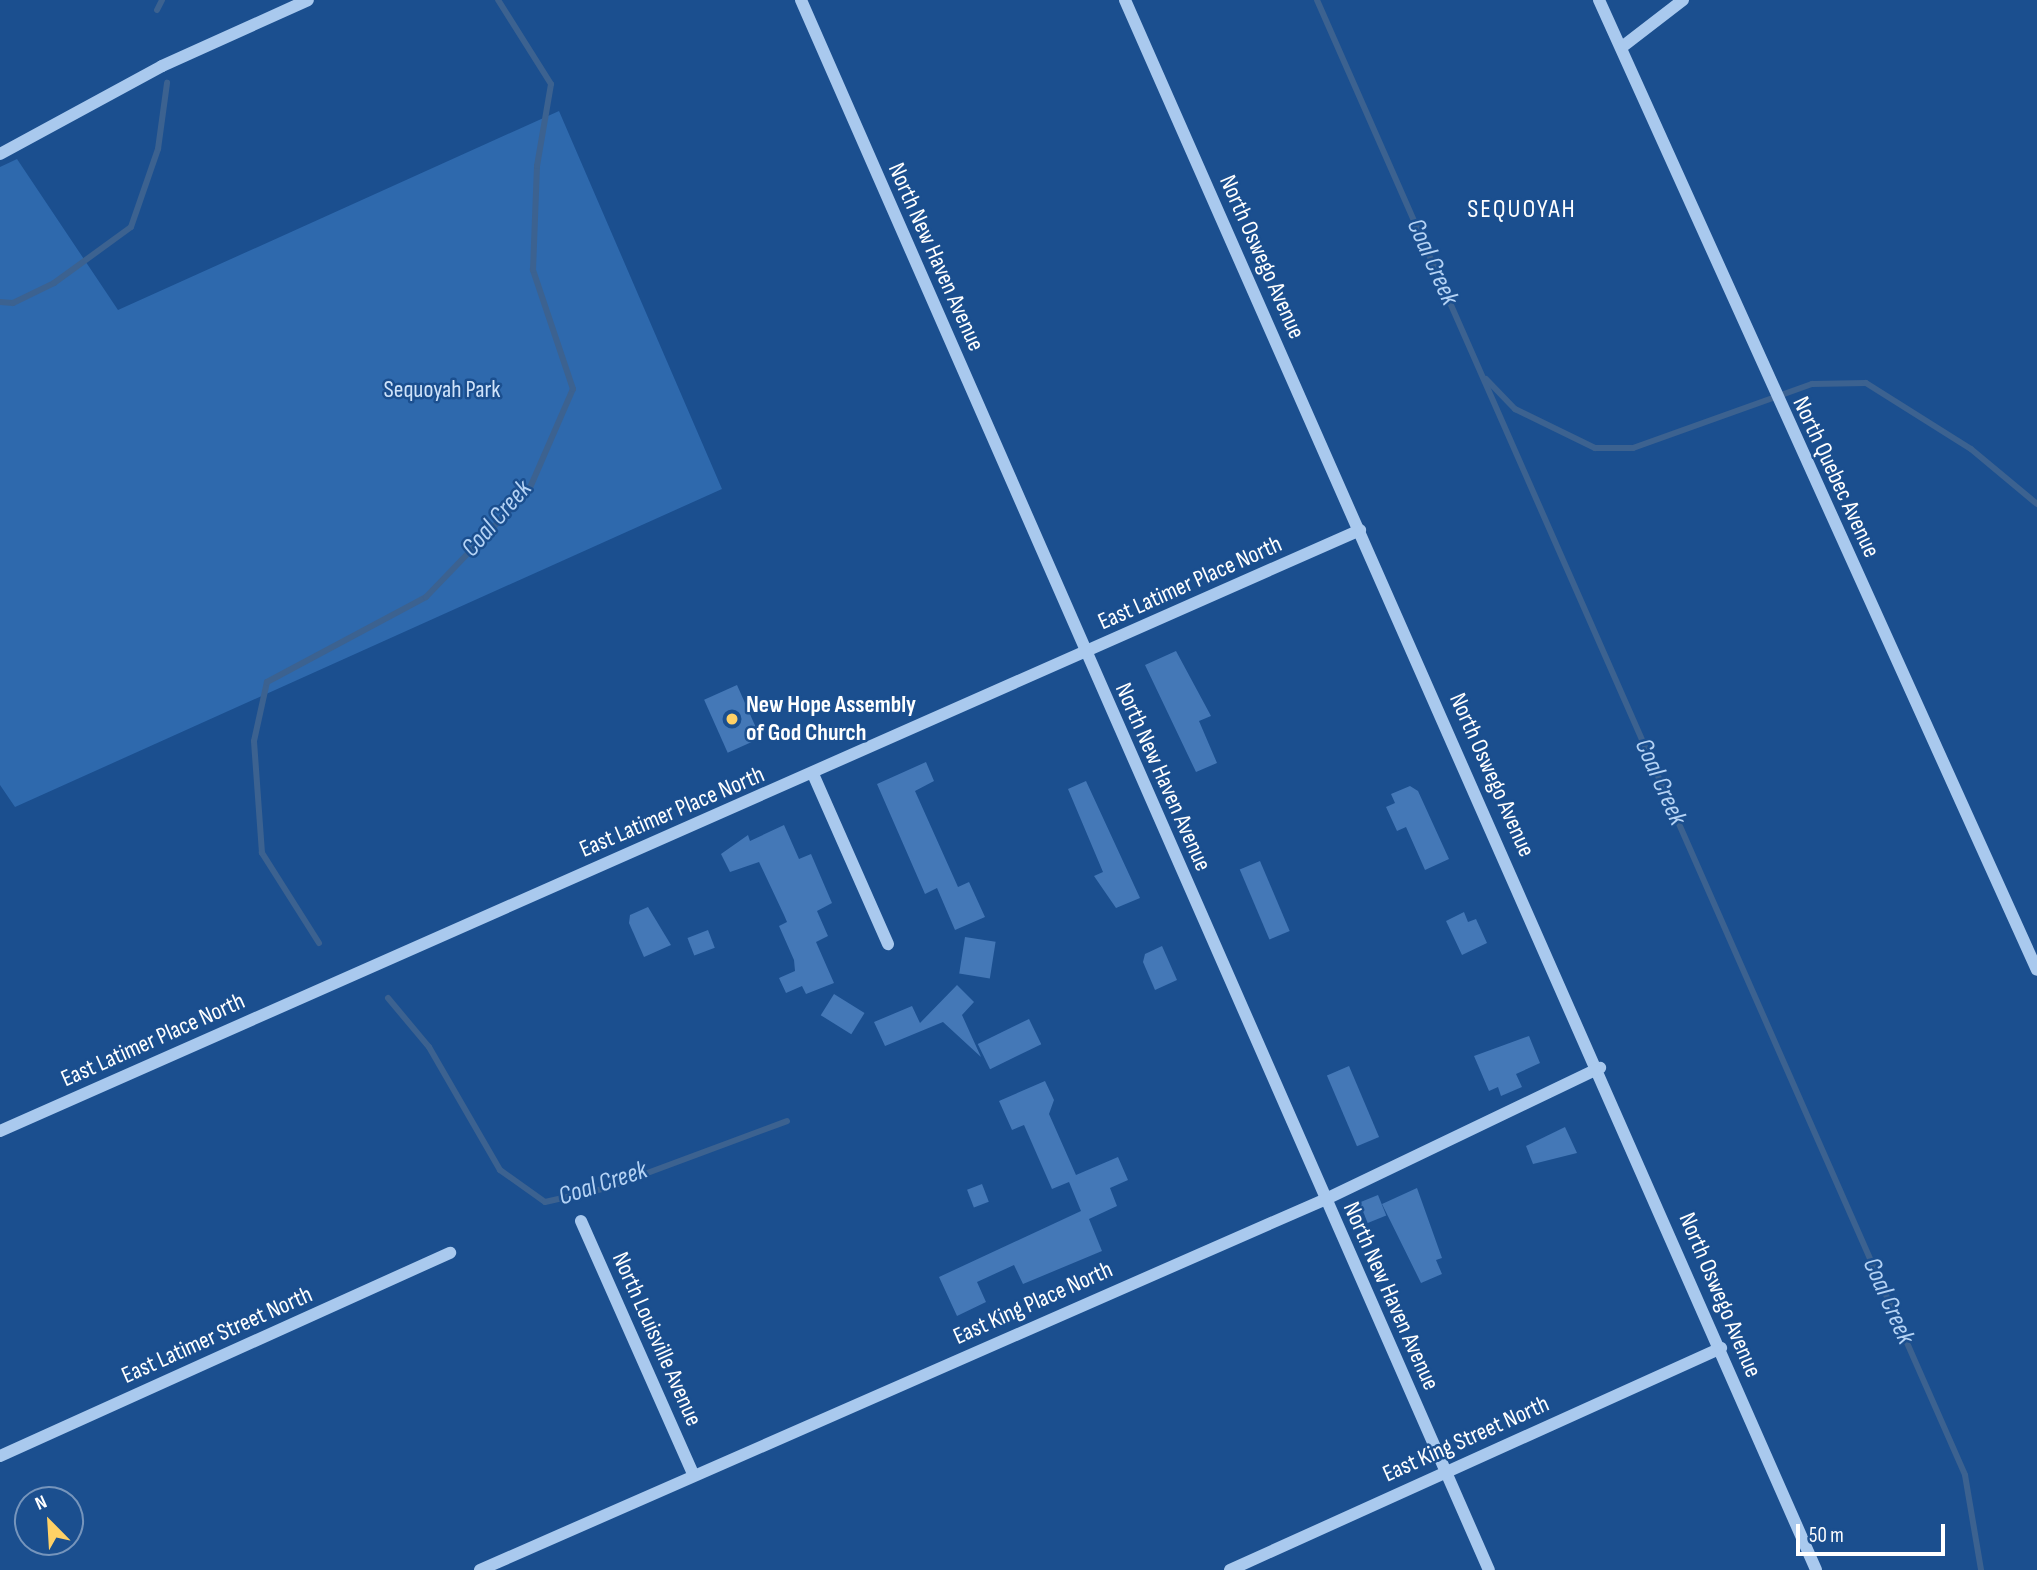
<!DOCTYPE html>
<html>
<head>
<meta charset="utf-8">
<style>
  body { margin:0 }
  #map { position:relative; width:2037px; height:1570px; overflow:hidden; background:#1b4f8f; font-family:"Sofia Sans Condensed",sans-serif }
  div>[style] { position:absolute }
  .green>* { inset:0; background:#2e69ad }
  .stream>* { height:6px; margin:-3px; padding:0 3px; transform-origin:3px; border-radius:3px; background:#3c6290 }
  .building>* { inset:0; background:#4478b7; transform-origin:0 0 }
  .minor>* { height:12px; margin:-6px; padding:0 6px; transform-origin:6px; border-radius:6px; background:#a9c9ee }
  .dots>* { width:19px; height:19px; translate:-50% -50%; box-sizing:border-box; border:4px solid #1b4f8f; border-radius:50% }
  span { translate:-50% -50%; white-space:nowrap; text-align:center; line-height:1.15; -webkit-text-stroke:5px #1b4f8f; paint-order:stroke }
  .street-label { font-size:24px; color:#fff }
  .park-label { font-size:24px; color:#cfe3fa }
  .poi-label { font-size:24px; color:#fff; font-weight:700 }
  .left { translate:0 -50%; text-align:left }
  .neighbourhood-label { font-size:26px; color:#fff; letter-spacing:2px }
  .water-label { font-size:26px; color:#b5d3f5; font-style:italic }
  .north { position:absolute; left:14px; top:1486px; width:70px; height:70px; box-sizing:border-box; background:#1b4f8f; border:2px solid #7695bc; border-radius:50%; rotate:336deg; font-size:19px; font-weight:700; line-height:28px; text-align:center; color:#fff }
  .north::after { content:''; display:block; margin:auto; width:24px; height:32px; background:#ffd166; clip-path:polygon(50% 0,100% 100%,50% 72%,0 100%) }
  .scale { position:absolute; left:1796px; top:1524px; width:149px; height:32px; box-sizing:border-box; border:4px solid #fff; border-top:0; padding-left:9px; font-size:21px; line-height:24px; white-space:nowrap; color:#fff; -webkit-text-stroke:5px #1b4f8f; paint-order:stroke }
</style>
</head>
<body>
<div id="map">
  <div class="green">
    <div style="clip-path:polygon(559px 111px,722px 489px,15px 807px,0 785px,0 167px,17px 159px,118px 310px)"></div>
  </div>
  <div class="stream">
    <div style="left:1317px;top:0;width:1611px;rotate:66.28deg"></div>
    <div style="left:1965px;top:1475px;width:96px;rotate:80.4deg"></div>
    <div style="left:157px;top:10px;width:11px;rotate:-63deg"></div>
    <div style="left:0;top:302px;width:13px;rotate:4deg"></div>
    <div style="left:13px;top:303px;width:46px;rotate:-26deg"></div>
    <div style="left:54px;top:283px;width:95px;rotate:-36deg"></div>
    <div style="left:131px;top:227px;width:83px;rotate:-70.9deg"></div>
    <div style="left:158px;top:149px;width:67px;rotate:-82.2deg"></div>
    <div style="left:1486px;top:379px;width:42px;rotate:46deg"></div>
    <div style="left:1515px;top:409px;width:89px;rotate:26deg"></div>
    <div style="left:1595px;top:448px;width:38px"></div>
    <div style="left:1633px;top:448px;width:190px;rotate:-19.7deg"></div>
    <div style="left:1812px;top:384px;width:54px;rotate:-1.1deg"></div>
    <div style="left:1866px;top:383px;width:124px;rotate:32.2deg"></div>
    <div style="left:1971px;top:449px;width:86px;rotate:39.8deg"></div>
    <div style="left:319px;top:943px;width:107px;rotate:-122.3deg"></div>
    <div style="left:262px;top:853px;width:112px;rotate:-94.1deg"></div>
    <div style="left:254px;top:741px;width:60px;rotate:-77.6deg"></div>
    <div style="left:267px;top:682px;width:180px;rotate:-28.1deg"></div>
    <div style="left:426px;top:597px;width:149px;rotate:-46.1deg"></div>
    <div style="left:529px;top:490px;width:110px;rotate:-66.5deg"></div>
    <div style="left:573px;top:389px;width:126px;rotate:-108.6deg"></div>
    <div style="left:533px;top:270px;width:104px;rotate:-87.8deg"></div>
    <div style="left:537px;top:166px;width:83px;rotate:-80.3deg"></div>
    <div style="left:551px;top:84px;width:99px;rotate:-122.2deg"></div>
    <div style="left:388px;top:998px;width:64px;rotate:50.1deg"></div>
    <div style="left:429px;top:1047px;width:142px;rotate:60deg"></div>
    <div style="left:500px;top:1170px;width:55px;rotate:35.4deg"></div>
    <div style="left:545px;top:1202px;width:64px;rotate:-12.7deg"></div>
    <div style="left:607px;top:1188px;width:192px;rotate:-20.4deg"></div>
  </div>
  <div class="building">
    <div style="clip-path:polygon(1176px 651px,1211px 716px,1199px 721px,1217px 763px,1196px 772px,1145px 665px)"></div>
    <div style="left:737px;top:685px;width:58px;height:36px;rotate:66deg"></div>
    <div style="clip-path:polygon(926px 762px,934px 781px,915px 791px,958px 887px,969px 882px,985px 917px,955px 930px,937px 888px,925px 894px,877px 784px)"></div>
    <div style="clip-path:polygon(1086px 781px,1140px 898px,1116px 908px,1094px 876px,1103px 872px,1068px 789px)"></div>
    <div style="clip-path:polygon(1410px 786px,1418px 791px,1449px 859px,1425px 870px,1406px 827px,1397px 831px,1386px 807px,1395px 803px,1391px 794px)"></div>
    <div style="clip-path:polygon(784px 825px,799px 859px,811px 854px,832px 903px,817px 911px,828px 936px,816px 942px,834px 983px,806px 994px,802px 986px,786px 993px,779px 978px,795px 971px,794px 960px,779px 926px,787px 922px,784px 915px,759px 862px,730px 872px,721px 854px,748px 835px,750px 841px)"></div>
    <div style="left:1260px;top:861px;width:76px;height:22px;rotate:67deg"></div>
    <div style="clip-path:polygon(648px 907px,671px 945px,644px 957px,629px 923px,630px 915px)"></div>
    <div style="clip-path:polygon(1464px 912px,1468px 922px,1476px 919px,1487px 943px,1462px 955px,1446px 921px)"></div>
    <div style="left:708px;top:930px;width:19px;height:22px;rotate:69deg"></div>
    <div style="left:965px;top:937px;width:31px;height:37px;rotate:9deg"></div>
    <div style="clip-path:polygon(1162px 946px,1177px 980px,1155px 990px,1143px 962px,1145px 954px)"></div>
    <div style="clip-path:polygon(957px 985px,974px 1002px,962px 1015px,981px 1057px,943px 1022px,885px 1046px,874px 1022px,912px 1006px,920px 1023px)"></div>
    <div style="left:834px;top:994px;width:36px;height:25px;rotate:32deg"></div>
    <div style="left:1029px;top:1019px;width:28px;height:57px;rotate:64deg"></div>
    <div style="clip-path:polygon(1529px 1036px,1540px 1063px,1516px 1074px,1522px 1087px,1501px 1096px,1498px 1087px,1489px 1091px,1474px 1056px)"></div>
    <div style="left:1349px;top:1066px;width:77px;height:24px;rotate:67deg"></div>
    <div style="clip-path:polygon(1045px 1081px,1054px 1100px,1049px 1114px,1076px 1175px,1118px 1157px,1128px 1180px,1110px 1188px,1117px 1206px,1089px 1219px,1102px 1251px,1023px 1284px,1014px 1265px,977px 1282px,986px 1302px,957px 1316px,939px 1277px,1081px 1211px,1069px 1182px,1052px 1189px,1024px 1125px,1012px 1130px,999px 1101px)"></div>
    <div style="clip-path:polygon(1565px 1127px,1577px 1153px,1533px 1164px,1526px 1146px)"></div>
    <div style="left:982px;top:1184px;width:19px;height:16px;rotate:69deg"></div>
    <div style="clip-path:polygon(1417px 1188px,1442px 1258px,1436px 1260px,1442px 1274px,1421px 1283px,1382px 1204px)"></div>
    <div style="left:1378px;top:1195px;width:22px;height:20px;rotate:68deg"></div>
  </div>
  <div class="minor">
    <div style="left:801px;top:0;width:1714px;rotate:66.34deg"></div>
    <div style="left:1125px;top:0;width:1715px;rotate:66.24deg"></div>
    <div style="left:1599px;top:0;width:1064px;rotate:65.7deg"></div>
    <div style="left:1622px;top:47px;width:77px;rotate:-37.6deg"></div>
    <div style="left:0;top:154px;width:184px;rotate:-28.5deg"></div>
    <div style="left:162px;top:66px;width:160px;rotate:-24.3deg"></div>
    <div style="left:813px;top:774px;width:186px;rotate:66.2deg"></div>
    <div style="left:0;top:1131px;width:1487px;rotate:-23.84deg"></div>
    <div style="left:581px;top:1221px;width:277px;rotate:66.1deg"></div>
    <div style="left:0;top:1456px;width:494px;rotate:-24.3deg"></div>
    <div style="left:480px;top:1570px;width:924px;rotate:-23.68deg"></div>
    <div style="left:1326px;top:1199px;width:304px;rotate:-25.6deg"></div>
    <div style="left:1230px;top:1570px;width:539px;rotate:-24.33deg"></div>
  </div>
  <div class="dots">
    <div style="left:732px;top:719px;background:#ffd166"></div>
  </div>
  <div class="street-label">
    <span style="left:936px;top:257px;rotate:66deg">North New Haven Avenue</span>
    <span style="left:1262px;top:257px;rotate:66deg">North Oswego Avenue</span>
    <span style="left:1836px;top:477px;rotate:65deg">North Quebec Avenue</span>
    <span style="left:1190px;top:583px;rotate:-24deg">East Latimer Place North</span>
    <span style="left:1492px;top:775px;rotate:66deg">North Oswego Avenue</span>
    <span style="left:1163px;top:777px;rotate:66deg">North New Haven Avenue</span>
    <span style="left:672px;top:812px;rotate:-23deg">East Latimer Place North</span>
    <span style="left:153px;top:1040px;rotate:-24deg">East Latimer Place North</span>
    <span style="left:1720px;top:1295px;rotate:67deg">North Oswego Avenue</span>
    <span style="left:1391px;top:1296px;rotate:66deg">North New Haven Avenue</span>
    <span style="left:1033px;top:1303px;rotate:-24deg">East King Place North</span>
    <span style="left:217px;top:1335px;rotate:-24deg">East Latimer Street North</span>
    <span style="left:657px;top:1339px;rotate:66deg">North Louisville Avenue</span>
    <span style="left:1466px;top:1439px;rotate:-24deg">East King Street North</span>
  </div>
  <div class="park-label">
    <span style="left:442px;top:390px">Sequoyah Park</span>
  </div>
  <div class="poi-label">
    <span class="left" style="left:746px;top:719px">New Hope Assembly<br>of God Church</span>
  </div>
  <div class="neighbourhood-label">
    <span style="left:1522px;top:210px">SEQUOYAH</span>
  </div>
  <div class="water-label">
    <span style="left:1432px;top:262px;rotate:66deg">Coal Creek</span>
    <span style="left:497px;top:519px;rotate:-49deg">Coal Creek</span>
    <span style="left:1660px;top:782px;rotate:66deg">Coal Creek</span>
    <span style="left:603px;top:1184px;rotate:-18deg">Coal Creek</span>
    <span style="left:1888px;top:1301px;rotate:66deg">Coal Creek</span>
  </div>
  <div class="north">N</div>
  <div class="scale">50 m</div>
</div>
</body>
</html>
